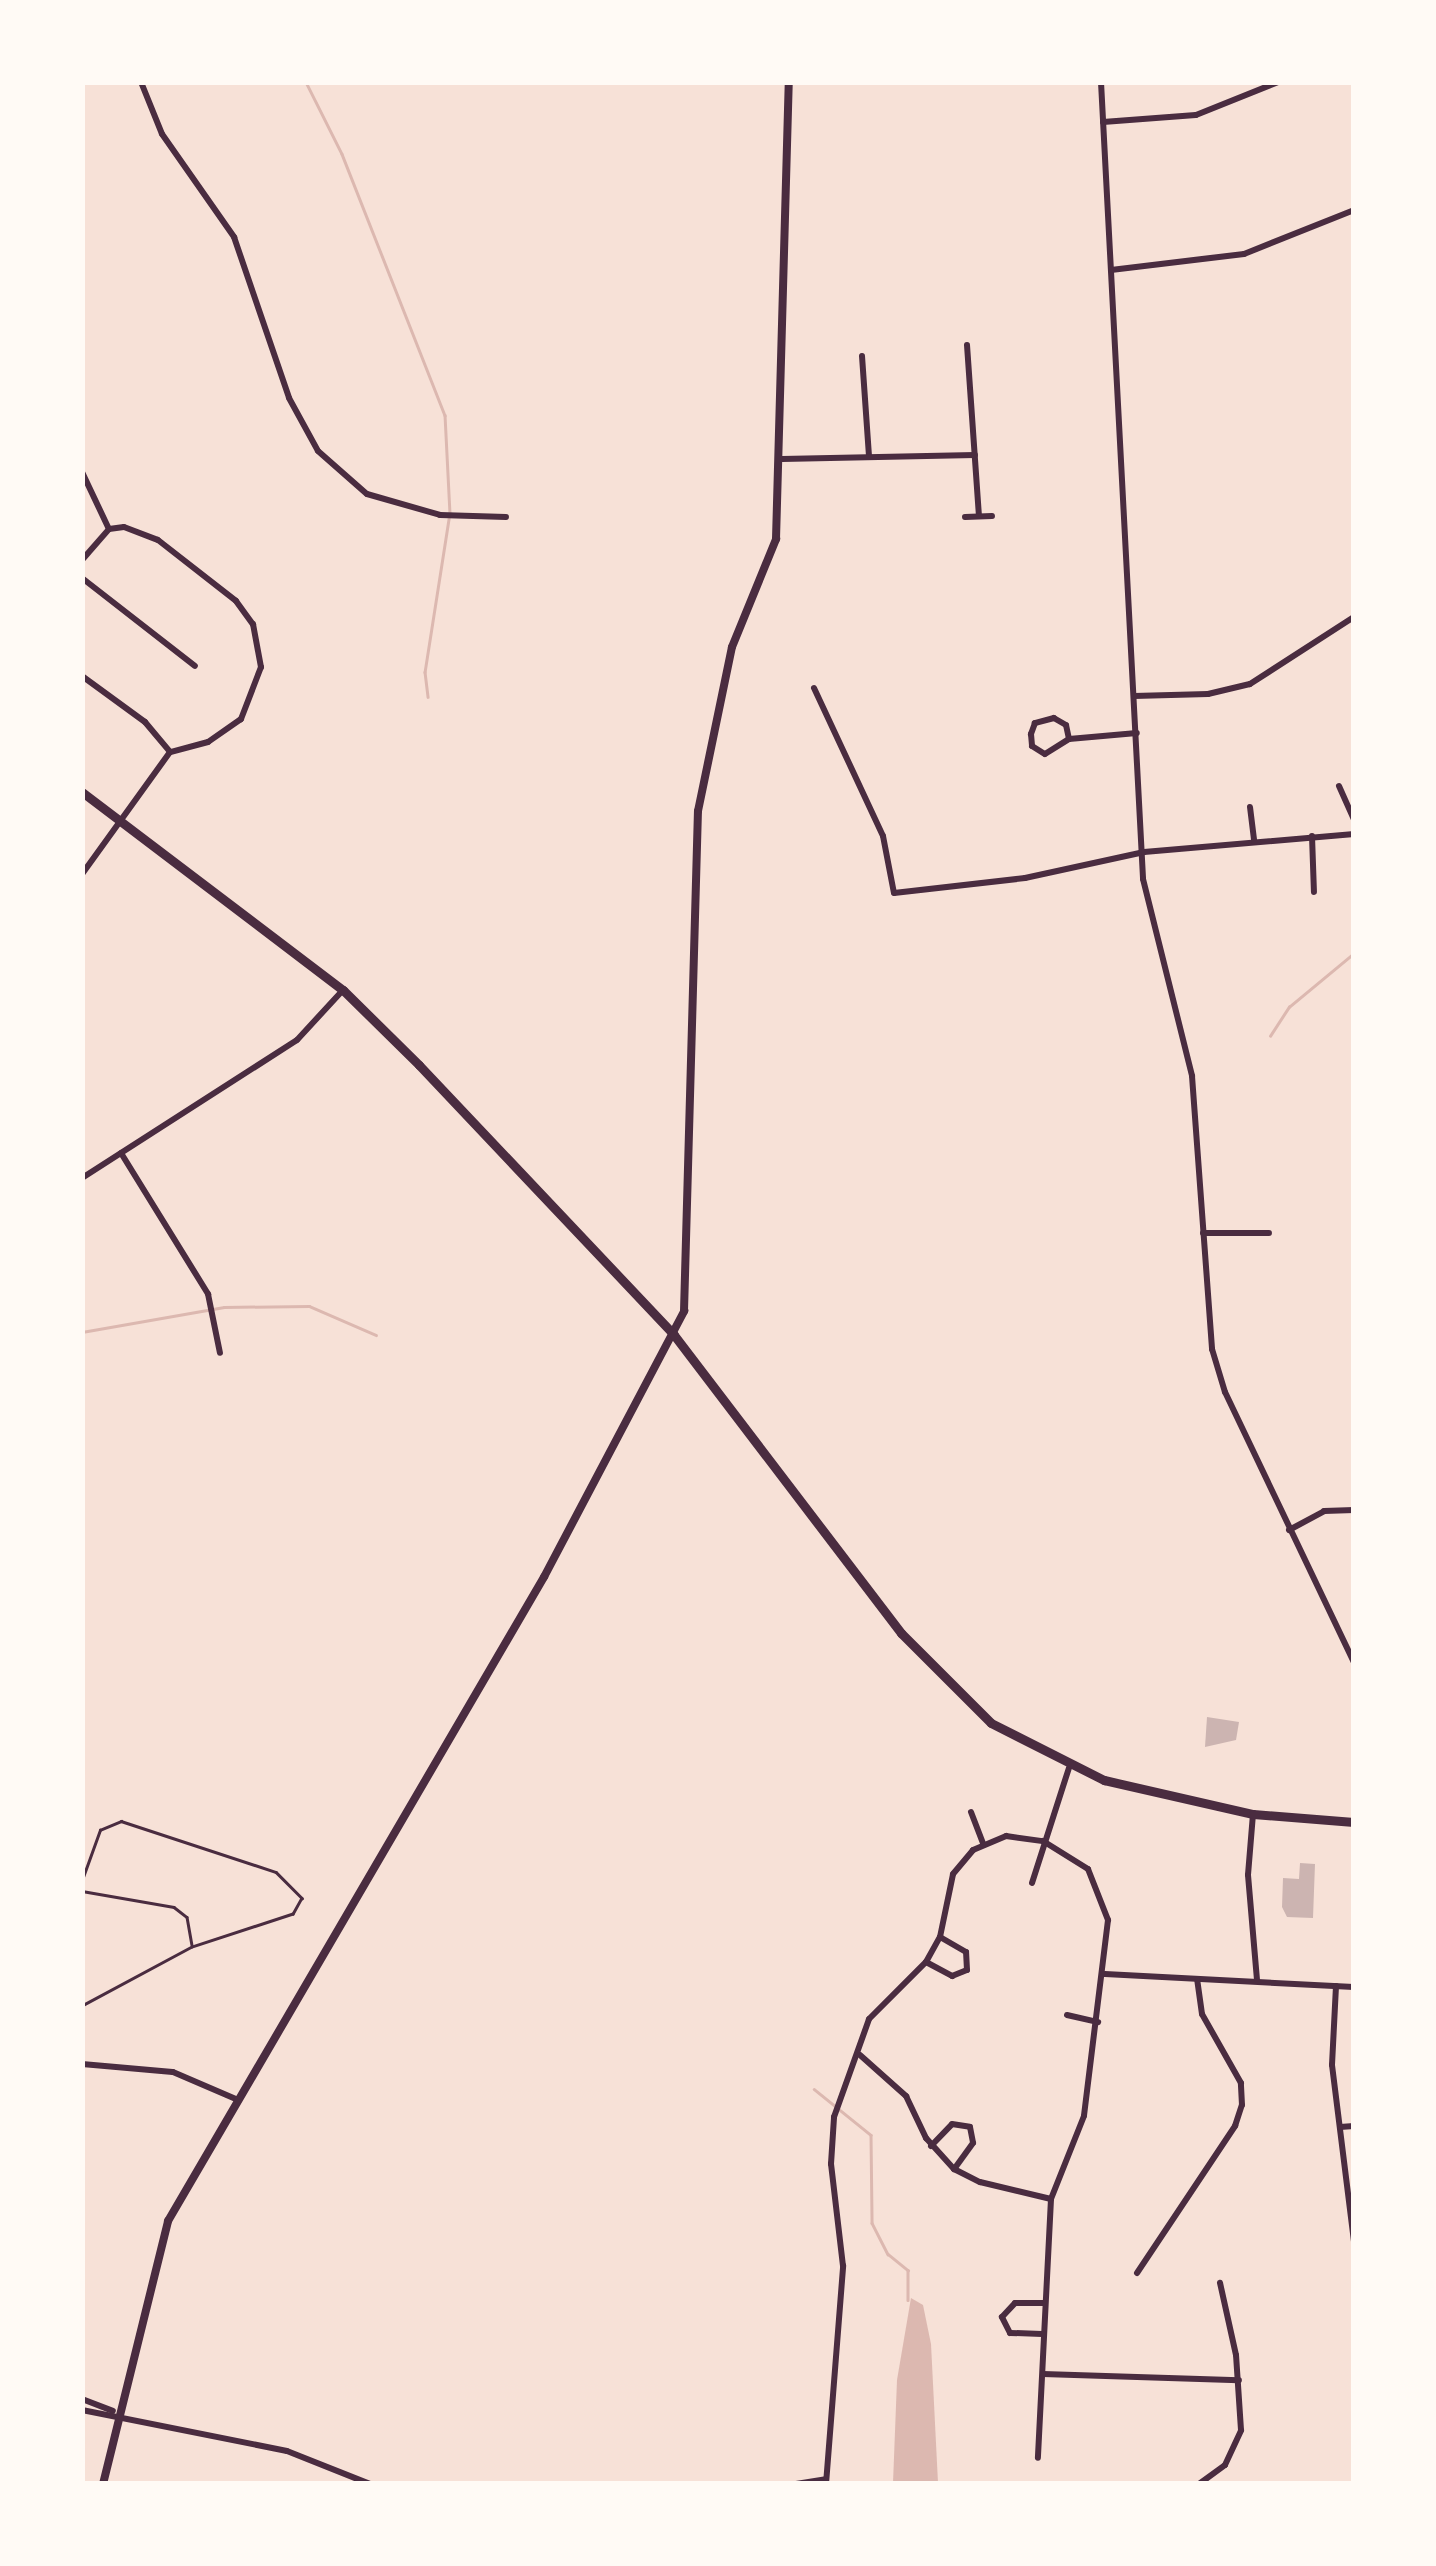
<!DOCTYPE html>
<html>
<head>
<meta charset="utf-8">
<style>
  body { margin:0 }
  #map { position:relative; width:1436px; height:2566px; overflow:hidden; background:#f7e1d7; font-family:"Golos Text",sans-serif }
  div>[style] { position:absolute }
  .water>* { inset:0; background:#dcb8b0 }
  .stream>* { height:2.5px; margin:-1.25px; padding:0 1.25px; transform-origin:1.25px; border-radius:1.25px; background:#dcb8b0 }
  .building>* { inset:0; background:#ccb4b1 }
  .path>* { height:2.5px; margin:-1.25px; padding:0 1.25px; transform-origin:1.25px; border-radius:1.25px; background:#4a2c40 }
  .minor>* { height:6px; margin:-3px; padding:0 3px; transform-origin:3px; border-radius:3px; background:#4a2c40 }
  .tertiary>* { height:8px; margin:-4px; padding:0 4px; transform-origin:4px; border-radius:4px; background:#4a2c40 }
  .secondary>* { height:9px; margin:-4.5px; padding:0 4.5px; transform-origin:4.5px; border-radius:4.5px; background:#4a2c40 }
  span { translate:-50% -50%; white-space:nowrap; text-align:center; line-height:1.15; -webkit-text-stroke:10px #fffaf5; paint-order:stroke }
  .frame { position:absolute; inset:0; border:85px solid #fffaf5; pointer-events:none }
</style>
</head>
<body>
<div id="map">
  <div class="water">
    <div style="clip-path:polygon(911px 2298px,923px 2305px,931px 2344px,938px 2483px,893px 2483px,897px 2380px)"></div>
  </div>
  <div class="stream">
    <div style="left:306px;top:82px;width:80px;rotate:63.4deg"></div>
    <div style="left:342px;top:154px;width:281px;rotate:68.5deg"></div>
    <div style="left:445px;top:415px;width:98px;rotate:87.1deg"></div>
    <div style="left:450px;top:513px;width:161px;rotate:98.9deg"></div>
    <div style="left:425px;top:672px;width:25px;rotate:83deg"></div>
    <div style="left:1270px;top:1036px;width:35px;rotate:-57deg"></div>
    <div style="left:1289px;top:1007px;width:85px;rotate:-39.7deg"></div>
    <div style="left:82px;top:1332px;width:144px;rotate:-10deg"></div>
    <div style="left:224px;top:1307px;width:85px;rotate:-0.7deg"></div>
    <div style="left:309px;top:1306px;width:73px;rotate:23.4deg"></div>
    <div style="left:814px;top:2089px;width:73px;rotate:38.9deg"></div>
    <div style="left:871px;top:2135px;width:88px;rotate:89.3deg"></div>
    <div style="left:872px;top:2223px;width:35px;rotate:63deg"></div>
    <div style="left:888px;top:2254px;width:26px;rotate:39deg"></div>
    <div style="left:908px;top:2270px;width:30px;rotate:90deg"></div>
  </div>
  <div class="building">
    <div style="clip-path:polygon(1207px 1717px,1239px 1722px,1236px 1740px,1205px 1747px)"></div>
    <div style="clip-path:polygon(1300px 1863px,1315px 1864px,1313px 1918px,1287px 1917px,1282px 1907px,1283px 1878px,1299px 1879px)"></div>
  </div>
  <div class="path">
    <div style="left:82px;top:1880px;width:53px;rotate:-70.2deg"></div>
    <div style="left:100px;top:1830px;width:23px;rotate:-23deg"></div>
    <div style="left:121px;top:1821px;width:163px;rotate:18.2deg"></div>
    <div style="left:276px;top:1872px;width:37px;rotate:45deg"></div>
    <div style="left:302px;top:1898px;width:18px;rotate:119deg"></div>
    <div style="left:293px;top:1914px;width:106px;rotate:161.9deg"></div>
    <div style="left:192px;top:1947px;width:125px;rotate:151.8deg"></div>
    <div style="left:82px;top:1891px;width:93px;rotate:9.9deg"></div>
    <div style="left:174px;top:1907px;width:16px;rotate:38deg"></div>
    <div style="left:187px;top:1917px;width:28px;rotate:80deg"></div>
  </div>
  <div class="minor">
    <div style="left:141px;top:82px;width:56px;rotate:68deg"></div>
    <div style="left:162px;top:134px;width:126px;rotate:55deg"></div>
    <div style="left:234px;top:237px;width:170px;rotate:71.1deg"></div>
    <div style="left:289px;top:398px;width:60px;rotate:61.3deg"></div>
    <div style="left:318px;top:451px;width:65px;rotate:41.3deg"></div>
    <div style="left:367px;top:494px;width:76px;rotate:16deg"></div>
    <div style="left:440px;top:515px;width:66px;rotate:1.7deg"></div>
    <div style="left:1101px;top:82px;width:798px;rotate:86.98deg"></div>
    <div style="left:1143px;top:879px;width:203px;rotate:76deg"></div>
    <div style="left:1192px;top:1076px;width:274px;rotate:85.8deg"></div>
    <div style="left:1212px;top:1349px;width:45px;rotate:73.2deg"></div>
    <div style="left:1225px;top:1392px;width:299px;rotate:64.5deg"></div>
    <div style="left:1103px;top:122px;width:93px;rotate:-4.3deg"></div>
    <div style="left:1196px;top:115px;width:88px;rotate:-21.9deg"></div>
    <div style="left:1111px;top:270px;width:134px;rotate:-6.9deg"></div>
    <div style="left:1244px;top:254px;width:118px;rotate:-21.8deg"></div>
    <div style="left:967px;top:345px;width:171px;rotate:86deg"></div>
    <div style="left:862px;top:356px;width:101px;rotate:86deg"></div>
    <div style="left:782px;top:459px;width:193px;rotate:-1.2deg"></div>
    <div style="left:82px;top:472px;width:63px;rotate:64.7deg"></div>
    <div style="left:965px;top:517px;width:27px;rotate:-2deg"></div>
    <div style="left:82px;top:560px;width:41px;rotate:-48.9deg"></div>
    <div style="left:109px;top:529px;width:15px;rotate:-8deg"></div>
    <div style="left:124px;top:527px;width:36px;rotate:21deg"></div>
    <div style="left:158px;top:540px;width:99px;rotate:38deg"></div>
    <div style="left:236px;top:601px;width:29px;rotate:54deg"></div>
    <div style="left:253px;top:624px;width:44px;rotate:79.5deg"></div>
    <div style="left:261px;top:667px;width:56px;rotate:111deg"></div>
    <div style="left:241px;top:719px;width:40px;rotate:145.1deg"></div>
    <div style="left:208px;top:742px;width:39px;rotate:165deg"></div>
    <div style="left:170px;top:752px;width:150px;rotate:125.8deg"></div>
    <div style="left:82px;top:578px;width:143px;rotate:37.9deg"></div>
    <div style="left:82px;top:676px;width:78px;rotate:36.1deg"></div>
    <div style="left:145px;top:722px;width:39px;rotate:50deg"></div>
    <div style="left:814px;top:688px;width:163px;rotate:65deg"></div>
    <div style="left:883px;top:836px;width:58px;rotate:79.1deg"></div>
    <div style="left:894px;top:893px;width:132px;rotate:-6.5deg"></div>
    <div style="left:1025px;top:878px;width:122px;rotate:-12.3deg"></div>
    <div style="left:1144px;top:852px;width:211px;rotate:-4.9deg"></div>
    <div style="left:1134px;top:696px;width:74px;rotate:-1.5deg"></div>
    <div style="left:1208px;top:694px;width:43px;rotate:-13.4deg"></div>
    <div style="left:1250px;top:684px;width:124px;rotate:-32.8deg"></div>
    <div style="left:1069px;top:739px;width:14px;rotate:-102deg"></div>
    <div style="left:1066px;top:725px;width:14px;rotate:-150deg"></div>
    <div style="left:1054px;top:718px;width:20px;rotate:165deg"></div>
    <div style="left:1035px;top:723px;width:12px;rotate:110deg"></div>
    <div style="left:1031px;top:734px;width:12px;rotate:85deg"></div>
    <div style="left:1032px;top:746px;width:15px;rotate:32deg"></div>
    <div style="left:1045px;top:754px;width:28px;rotate:-32deg"></div>
    <div style="left:1069px;top:739px;width:68px;rotate:-5deg"></div>
    <div style="left:1339px;top:786px;width:36px;rotate:66deg"></div>
    <div style="left:1250px;top:807px;width:35px;rotate:83deg"></div>
    <div style="left:1312px;top:836px;width:56px;rotate:88deg"></div>
    <div style="left:121px;top:1153px;width:166px;rotate:58.3deg"></div>
    <div style="left:208px;top:1294px;width:60px;rotate:78.5deg"></div>
    <div style="left:82px;top:1178px;width:255px;rotate:-32.7deg"></div>
    <div style="left:297px;top:1040px;width:68px;rotate:-47.4deg"></div>
    <div style="left:1203px;top:1233px;width:66px"></div>
    <div style="left:1289px;top:1530px;width:40px;rotate:-28deg"></div>
    <div style="left:1324px;top:1511px;width:30px;rotate:-2deg"></div>
    <div style="left:971px;top:1812px;width:34px;rotate:69deg"></div>
    <div style="left:1253px;top:1814px;width:61px;rotate:94.7deg"></div>
    <div style="left:1248px;top:1875px;width:106px;rotate:85.1deg"></div>
    <div style="left:1032px;top:1883px;width:121px;rotate:-72.2deg"></div>
    <div style="left:926px;top:1962px;width:30px;rotate:28deg"></div>
    <div style="left:952px;top:1976px;width:16px;rotate:-22deg"></div>
    <div style="left:967px;top:1970px;width:18px;rotate:-93deg"></div>
    <div style="left:966px;top:1952px;width:30px;rotate:-150deg"></div>
    <div style="left:1105px;top:1974px;width:249px;rotate:3deg"></div>
    <div style="left:1336px;top:1986px;width:79px;rotate:92.9deg"></div>
    <div style="left:1332px;top:2065px;width:178px;rotate:82.9deg"></div>
    <div style="left:1067px;top:2015px;width:32px;rotate:13deg"></div>
    <div style="left:860px;top:2055px;width:62px;rotate:41.7deg"></div>
    <div style="left:906px;top:2096px;width:47px;rotate:64.5deg"></div>
    <div style="left:926px;top:2138px;width:42px;rotate:47.9deg"></div>
    <div style="left:954px;top:2169px;width:29px;rotate:27deg"></div>
    <div style="left:980px;top:2182px;width:73px;rotate:13.5deg"></div>
    <div style="left:82px;top:2064px;width:91px;rotate:5deg"></div>
    <div style="left:173px;top:2072px;width:69px;rotate:23.2deg"></div>
    <div style="left:1340px;top:2127px;width:14px;rotate:-4deg"></div>
    <div style="left:931px;top:2146px;width:30px;rotate:-46deg"></div>
    <div style="left:952px;top:2124px;width:18px;rotate:9deg"></div>
    <div style="left:970px;top:2127px;width:16px;rotate:79deg"></div>
    <div style="left:973px;top:2143px;width:32px;rotate:126deg"></div>
    <div style="left:1137px;top:2273px;width:177px;rotate:-56.3deg"></div>
    <div style="left:1235px;top:2126px;width:22px;rotate:-72deg"></div>
    <div style="left:1242px;top:2105px;width:22px;rotate:-93deg"></div>
    <div style="left:1241px;top:2083px;width:79px;rotate:-119.5deg"></div>
    <div style="left:1202px;top:2014px;width:34px;rotate:-98deg"></div>
    <div style="left:1042px;top:2334px;width:32px;rotate:-178deg"></div>
    <div style="left:1010px;top:2333px;width:18px;rotate:-117deg"></div>
    <div style="left:1002px;top:2317px;width:19px;rotate:-47deg"></div>
    <div style="left:1015px;top:2303px;width:28px"></div>
    <div style="left:1043px;top:2374px;width:196px;rotate:1.8deg"></div>
    <div style="left:82px;top:2399px;width:33px;rotate:21deg"></div>
    <div style="left:82px;top:2410px;width:209px;rotate:11.3deg"></div>
    <div style="left:287px;top:2451px;width:89px;rotate:21.7deg"></div>
    <div style="left:796px;top:2484px;width:30px;rotate:-9deg"></div>
    <div style="left:826px;top:2484px;width:219px;rotate:-85.5deg"></div>
    <div style="left:843px;top:2266px;width:103px;rotate:-96.7deg"></div>
    <div style="left:831px;top:2164px;width:47px;rotate:-86.3deg"></div>
    <div style="left:834px;top:2117px;width:104px;rotate:-70.3deg"></div>
    <div style="left:869px;top:2019px;width:81px;rotate:-45deg"></div>
    <div style="left:926px;top:1962px;width:29px;rotate:-61deg"></div>
    <div style="left:940px;top:1937px;width:64px;rotate:-78.3deg"></div>
    <div style="left:953px;top:1874px;width:31px;rotate:-50deg"></div>
    <div style="left:973px;top:1850px;width:36px;rotate:-23deg"></div>
    <div style="left:1006px;top:1836px;width:37px;rotate:8deg"></div>
    <div style="left:1043px;top:1841px;width:53px;rotate:31.9deg"></div>
    <div style="left:1088px;top:1869px;width:55px;rotate:68.6deg"></div>
    <div style="left:1108px;top:1920px;width:197px;rotate:97deg"></div>
    <div style="left:1084px;top:2116px;width:89px;rotate:111.7deg"></div>
    <div style="left:1051px;top:2199px;width:259px;rotate:92.9deg"></div>
    <div style="left:1199px;top:2484px;width:32px;rotate:-36deg"></div>
    <div style="left:1225px;top:2465px;width:38px;rotate:-65deg"></div>
    <div style="left:1241px;top:2430px;width:75px;rotate:-93.8deg"></div>
    <div style="left:1236px;top:2355px;width:74px;rotate:-102.5deg"></div>
  </div>
  <div class="tertiary">
    <div style="left:103px;top:2484px;width:271px;rotate:-76.1deg"></div>
    <div style="left:168px;top:2221px;width:746px;rotate:-59.72deg"></div>
    <div style="left:544px;top:1577px;width:301px;rotate:-62.2deg"></div>
    <div style="left:684px;top:1311px;width:500px;rotate:-88.4deg"></div>
    <div style="left:698px;top:811px;width:167px;rotate:-78.3deg"></div>
    <div style="left:732px;top:647px;width:117px;rotate:-67.8deg"></div>
    <div style="left:776px;top:539px;width:457px;rotate:-88.4deg"></div>
  </div>
  <div class="secondary">
    <div style="left:82px;top:792px;width:328px;rotate:37.2deg"></div>
    <div style="left:343px;top:990px;width:107px;rotate:44.6deg"></div>
    <div style="left:419px;top:1065px;width:371px;rotate:46.6deg"></div>
    <div style="left:674px;top:1335px;width:375px;rotate:52.7deg"></div>
    <div style="left:901px;top:1633px;width:127px;rotate:45deg"></div>
    <div style="left:991px;top:1723px;width:127px;rotate:26.8deg"></div>
    <div style="left:1104px;top:1780px;width:153px;rotate:12.9deg"></div>
    <div style="left:1253px;top:1814px;width:101px;rotate:4.5deg"></div>
  </div>
  <div class="frame"></div>
</div>
</body>
</html>
